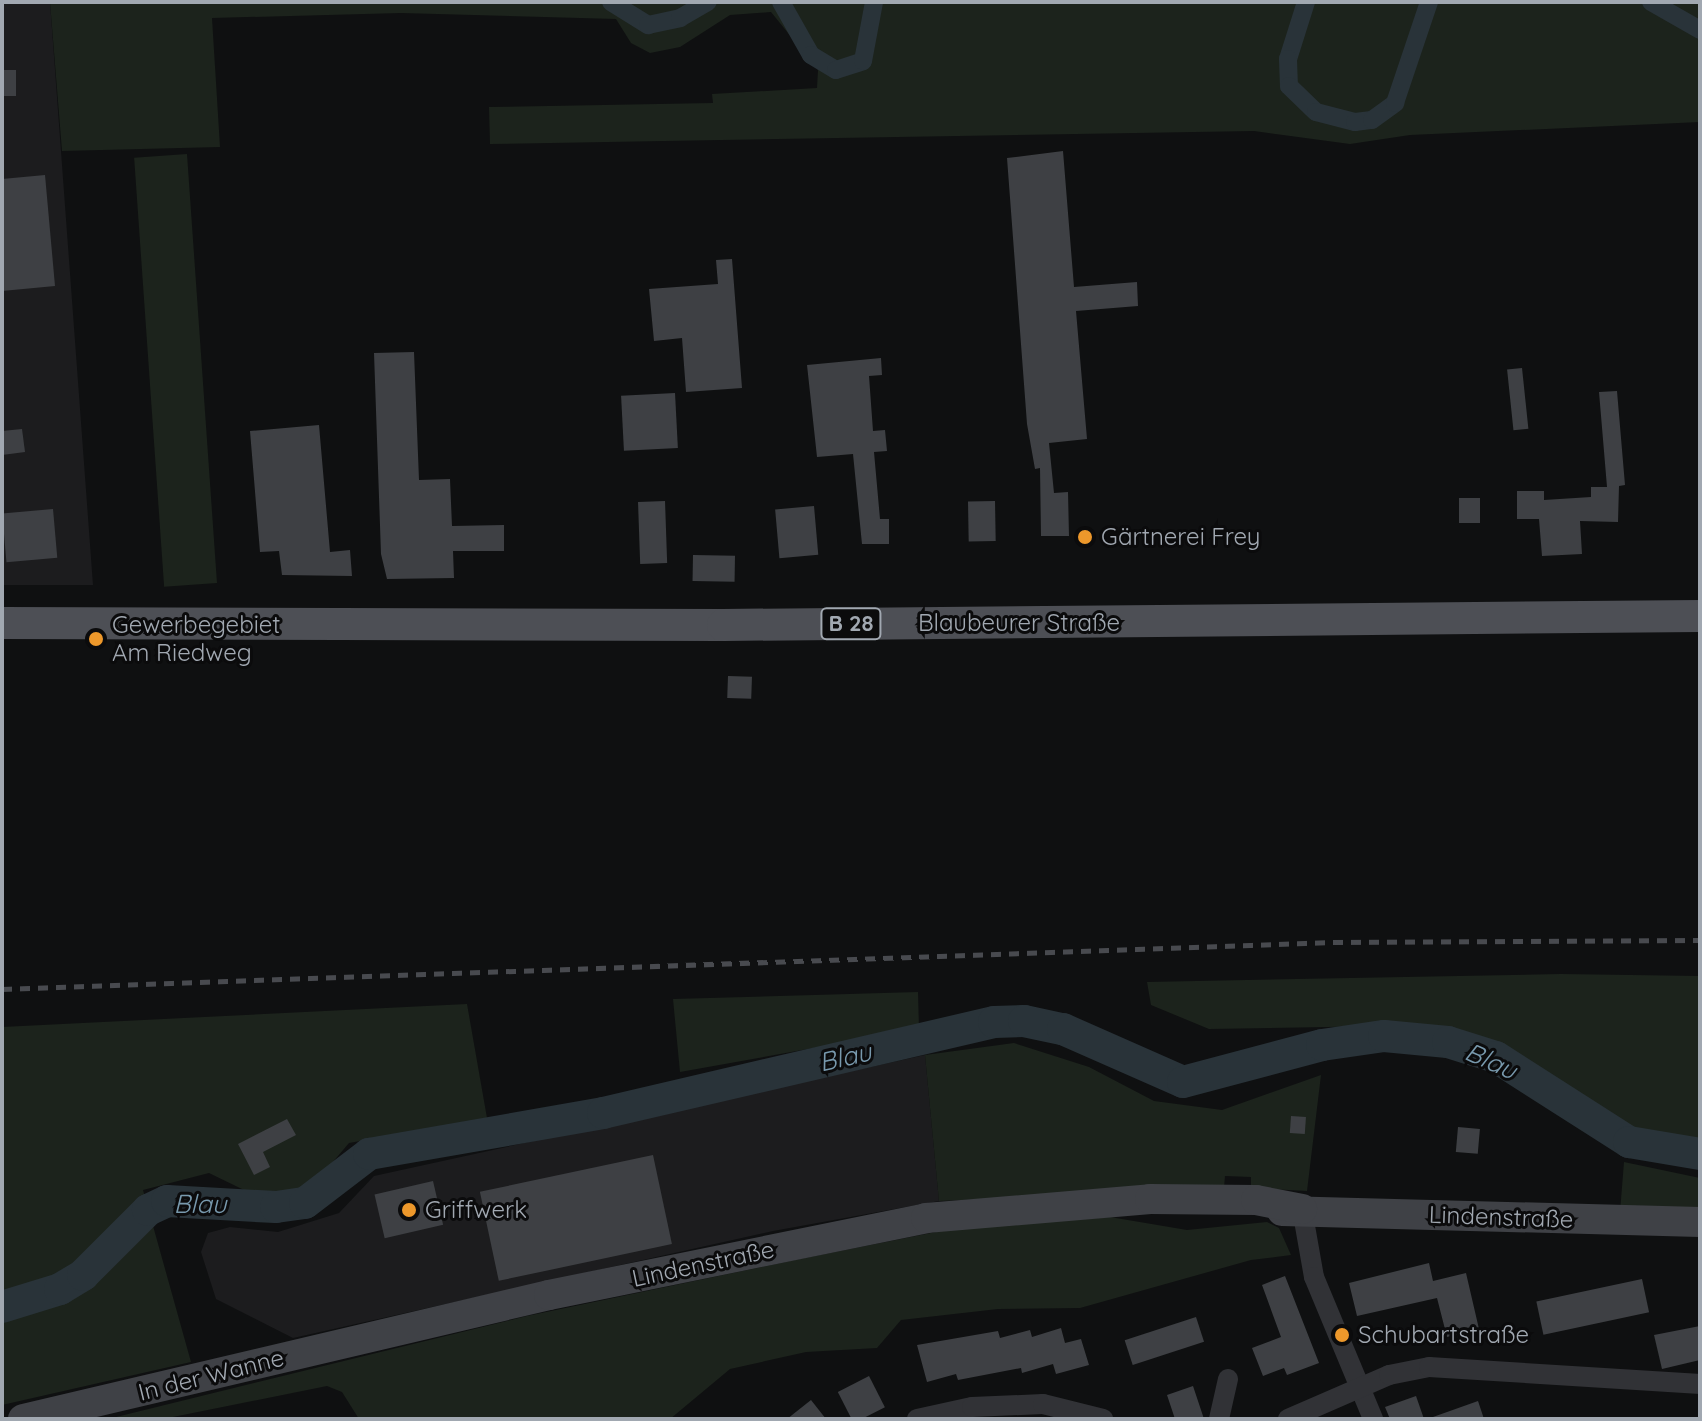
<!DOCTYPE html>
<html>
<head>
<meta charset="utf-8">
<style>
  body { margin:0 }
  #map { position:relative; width:1702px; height:1421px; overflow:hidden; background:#0f1011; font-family:Quicksand,sans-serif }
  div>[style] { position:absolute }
  .built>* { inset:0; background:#1c1c1e }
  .green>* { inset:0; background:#1c231c; transform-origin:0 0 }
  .canal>* { height:18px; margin:-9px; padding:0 9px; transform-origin:9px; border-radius:9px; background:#293339 }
  .river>* { height:32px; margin:-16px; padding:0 16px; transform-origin:16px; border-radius:16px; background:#293339 }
  .building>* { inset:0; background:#3e4044; transform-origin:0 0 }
  .street>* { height:20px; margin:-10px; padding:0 10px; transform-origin:10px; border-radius:10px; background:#313236 }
  .secondary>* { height:30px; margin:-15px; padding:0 15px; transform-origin:15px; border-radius:15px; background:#3f4146 }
  .primary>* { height:32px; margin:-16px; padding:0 16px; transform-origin:16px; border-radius:16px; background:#4d4f55 }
  .rail>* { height:5px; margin-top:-2.5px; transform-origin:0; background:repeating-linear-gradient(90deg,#484a4f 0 10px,transparent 0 18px) }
  .dots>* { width:22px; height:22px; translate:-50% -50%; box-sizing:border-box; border:4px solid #0b0b0c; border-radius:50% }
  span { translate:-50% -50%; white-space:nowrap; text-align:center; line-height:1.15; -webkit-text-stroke:6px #0b0b0c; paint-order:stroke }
  .shield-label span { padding:2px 6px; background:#0b0b0c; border:2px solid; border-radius:6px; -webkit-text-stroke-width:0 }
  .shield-label { font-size:22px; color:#a1a8b1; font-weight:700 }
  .poi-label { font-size:24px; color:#a1a8b1 }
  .left { translate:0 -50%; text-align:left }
  .street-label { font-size:24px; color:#a1a8b1 }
  .water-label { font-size:26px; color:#7899ad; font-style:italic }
  .frame { position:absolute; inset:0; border:4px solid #a1a8b1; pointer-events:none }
</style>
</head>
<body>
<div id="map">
  <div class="built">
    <div style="clip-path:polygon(2px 2px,50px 2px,93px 585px,2px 585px)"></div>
    <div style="clip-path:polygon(925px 1055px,939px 1201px,773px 1231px,293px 1338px,216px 1299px,201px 1252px,208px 1233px,230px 1227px,278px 1232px,339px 1213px,374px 1176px)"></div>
  </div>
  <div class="green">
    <div style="clip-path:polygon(50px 2px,1700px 2px,1700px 122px,1410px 135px,1350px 144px,1254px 131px,490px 144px,489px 107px,713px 103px,712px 94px,817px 88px,818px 70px,771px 12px,730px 15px,680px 47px,650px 53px,631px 43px,616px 19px,401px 13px,212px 18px,220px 147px,62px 151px)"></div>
    <div style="left:187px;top:154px;width:430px;height:53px;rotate:86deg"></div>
    <div style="clip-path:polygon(1561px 974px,1700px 976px,1700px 1145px,1675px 1146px,1635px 1135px,1590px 1111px,1511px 1053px,1451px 1032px,1384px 1026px,1209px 1029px,1151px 1005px,1147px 982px)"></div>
    <div style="clip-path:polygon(918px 992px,919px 1029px,680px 1072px,673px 999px)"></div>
    <div style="clip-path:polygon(467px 1004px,487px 1118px,349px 1143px,315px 1183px,298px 1189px,267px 1194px,244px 1190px,209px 1173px,143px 1190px,191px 1362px,2px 1405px,2px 1027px)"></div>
    <div style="clip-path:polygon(1014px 1043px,1089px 1067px,1154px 1101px,1222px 1110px,1321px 1075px,1307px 1191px,1251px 1188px,1251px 1177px,1225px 1176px,1224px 1188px,939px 1201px,925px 1055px)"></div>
    <div style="clip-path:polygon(1624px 1162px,1700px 1178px,1700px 1213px,1620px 1212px)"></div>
    <div style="clip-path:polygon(1110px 1217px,1187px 1230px,1267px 1222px,1279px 1228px,1291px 1255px,1251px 1260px,1080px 1308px,998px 1309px,901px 1320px,877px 1348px,806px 1352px,730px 1369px,670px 1419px,359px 1419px,342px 1392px,327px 1386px,163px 1419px,108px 1419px,527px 1316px,795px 1260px,946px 1230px)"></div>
  </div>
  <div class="canal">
    <div style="left:611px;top:2px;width:44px;rotate:31.9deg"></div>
    <div style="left:648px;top:25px;width:33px;rotate:-12deg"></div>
    <div style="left:680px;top:18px;width:32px;rotate:-30deg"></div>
    <div style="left:781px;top:2px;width:61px;rotate:60.5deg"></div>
    <div style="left:811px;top:55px;width:29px;rotate:31deg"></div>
    <div style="left:836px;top:70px;width:28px;rotate:-18deg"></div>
    <div style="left:863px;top:61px;width:60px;rotate:-79.4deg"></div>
    <div style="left:1306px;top:2px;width:60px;rotate:107.5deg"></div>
    <div style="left:1288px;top:59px;width:27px;rotate:88deg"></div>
    <div style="left:1289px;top:86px;width:37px;rotate:44deg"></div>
    <div style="left:1316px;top:112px;width:40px;rotate:14.4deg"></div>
    <div style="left:1355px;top:122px;width:17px;rotate:-7deg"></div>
    <div style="left:1372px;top:120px;width:29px;rotate:-36deg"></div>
    <div style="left:1395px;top:103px;width:107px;rotate:-71.4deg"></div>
    <div style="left:1651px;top:2px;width:56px;rotate:29.7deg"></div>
  </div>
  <div class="river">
    <div style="left:2px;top:1307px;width:61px;rotate:-17.2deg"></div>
    <div style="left:60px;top:1289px;width:27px;rotate:-31deg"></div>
    <div style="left:83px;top:1275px;width:92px;rotate:-45deg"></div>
    <div style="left:148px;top:1210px;width:21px;rotate:-25deg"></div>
    <div style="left:167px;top:1201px;width:109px;rotate:3.2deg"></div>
    <div style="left:276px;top:1207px;width:29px;rotate:-8deg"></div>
    <div style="left:305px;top:1203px;width:81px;rotate:-37.4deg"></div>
    <div style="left:369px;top:1154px;width:238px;rotate:-9.9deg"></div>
    <div style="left:603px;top:1113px;width:401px;rotate:-13.1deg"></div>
    <div style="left:994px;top:1022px;width:30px;rotate:-2deg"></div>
    <div style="left:1024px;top:1021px;width:40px;rotate:12deg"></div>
    <div style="left:1063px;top:1029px;width:131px;rotate:23.8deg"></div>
    <div style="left:1183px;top:1082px;width:144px;rotate:-14.9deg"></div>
    <div style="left:1322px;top:1045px;width:63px;rotate:-8.3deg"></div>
    <div style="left:1384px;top:1036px;width:64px;rotate:5.4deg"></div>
    <div style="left:1448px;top:1042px;width:50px;rotate:17.4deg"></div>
    <div style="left:1496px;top:1057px;width:158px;rotate:32.6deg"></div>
    <div style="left:1629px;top:1142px;width:72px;rotate:9.6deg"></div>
  </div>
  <div class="building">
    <div style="left:16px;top:70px;width:26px;height:14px;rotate:90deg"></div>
    <div style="clip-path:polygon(1063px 151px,1074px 287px,1137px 282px,1138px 306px,1076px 311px,1087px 439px,1049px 443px,1054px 493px,1068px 492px,1069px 536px,1041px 536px,1040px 468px,1035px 469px,1027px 424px,1007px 158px)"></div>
    <div style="clip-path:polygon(45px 175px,55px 286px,2px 291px,2px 179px)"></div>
    <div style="clip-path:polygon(732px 259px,742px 388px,686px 392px,682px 338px,654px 341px,649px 289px,718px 284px,716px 260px)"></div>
    <div style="clip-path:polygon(414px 352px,419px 480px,450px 479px,452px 526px,504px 525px,504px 551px,453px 551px,454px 578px,387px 579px,381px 554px,374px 353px)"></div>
    <div style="clip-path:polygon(881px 358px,882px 375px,869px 376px,873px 431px,885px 430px,887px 451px,874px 452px,880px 519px,889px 519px,889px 544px,862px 544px,853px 454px,817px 457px,807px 365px)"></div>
    <div style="left:1522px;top:368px;width:61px;height:15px;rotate:84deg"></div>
    <div style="clip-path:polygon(1617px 391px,1625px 485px,1619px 486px,1618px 522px,1580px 521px,1582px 554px,1542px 556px,1539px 519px,1517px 519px,1517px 491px,1544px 491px,1544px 500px,1591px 497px,1591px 487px,1607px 487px,1599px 392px)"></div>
    <div style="left:675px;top:393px;width:55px;height:54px;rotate:87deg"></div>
    <div style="clip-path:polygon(319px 425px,330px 552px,350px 550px,352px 576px,282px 575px,279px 551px,260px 552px,250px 431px)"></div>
    <div style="clip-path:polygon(22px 429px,25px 452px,2px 455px,2px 431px)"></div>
    <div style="left:1459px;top:498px;width:21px;height:25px"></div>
    <div style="left:665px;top:501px;width:62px;height:27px;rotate:88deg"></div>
    <div style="left:995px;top:501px;width:40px;height:27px;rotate:89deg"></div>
    <div style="left:814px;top:506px;width:49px;height:39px;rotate:85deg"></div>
    <div style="left:53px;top:509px;width:49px;height:51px;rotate:85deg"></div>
    <div style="left:693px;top:555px;width:42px;height:26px;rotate:1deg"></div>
    <div style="left:728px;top:676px;width:24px;height:22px;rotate:2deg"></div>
    <div style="left:1291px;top:1116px;width:15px;height:17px;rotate:4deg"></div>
    <div style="clip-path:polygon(287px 1119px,296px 1135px,263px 1152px,270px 1167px,254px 1175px,238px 1144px)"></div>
    <div style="left:1458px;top:1127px;width:22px;height:25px;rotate:5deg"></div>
    <div style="left:653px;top:1155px;width:91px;height:177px;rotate:78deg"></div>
    <div style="left:433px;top:1181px;width:45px;height:60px;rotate:77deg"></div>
    <div style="clip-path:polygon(1429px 1263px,1433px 1281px,1466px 1273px,1479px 1329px,1447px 1337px,1437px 1298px,1357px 1316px,1349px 1283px)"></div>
    <div style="clip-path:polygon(1285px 1276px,1319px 1363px,1287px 1375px,1284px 1368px,1263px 1376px,1252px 1348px,1281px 1337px,1262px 1285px)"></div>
    <div style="left:1642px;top:1279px;width:34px;height:108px;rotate:78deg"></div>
    <div style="left:1196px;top:1317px;width:26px;height:75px;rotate:72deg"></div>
    <div style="clip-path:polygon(1700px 1326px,1700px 1360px,1662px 1369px,1654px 1335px)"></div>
    <div style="clip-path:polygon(1061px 1328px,1065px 1343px,1081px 1339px,1089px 1365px,1056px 1374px,1053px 1364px,1022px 1373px,1021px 1368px,958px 1380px,956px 1374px,927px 1382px,917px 1345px,998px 1331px,1000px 1338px,1030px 1330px,1032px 1337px)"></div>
    <div style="left:869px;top:1376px;width:35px;height:35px;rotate:63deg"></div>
    <div style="clip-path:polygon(1193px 1386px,1204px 1419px,1175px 1419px,1167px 1395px)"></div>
    <div style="clip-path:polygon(1416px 1396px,1424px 1419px,1390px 1419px,1385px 1407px)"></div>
    <div style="clip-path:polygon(811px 1400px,826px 1419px,787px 1419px)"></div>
    <div style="clip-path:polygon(1478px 1401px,1484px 1419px,1433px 1419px,1433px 1417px)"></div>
  </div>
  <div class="street">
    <div style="left:1302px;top:1209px;width:69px;rotate:80deg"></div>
    <div style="left:1314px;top:1277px;width:154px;rotate:67.4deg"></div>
    <div style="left:917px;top:1419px;width:56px;rotate:-12.3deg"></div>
    <div style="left:972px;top:1407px;width:71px;rotate:-2.4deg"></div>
    <div style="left:1043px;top:1404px;width:62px;rotate:14deg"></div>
    <div style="left:1219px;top:1419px;width:41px;rotate:-77.3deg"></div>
    <div style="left:1288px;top:1419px;width:110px;rotate:-23.5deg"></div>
    <div style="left:1389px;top:1375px;width:41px;rotate:-11.3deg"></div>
    <div style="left:1429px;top:1367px;width:272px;rotate:3.6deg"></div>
  </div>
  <div class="secondary">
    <div style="left:1282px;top:1211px;width:418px;rotate:1.5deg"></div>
    <div style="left:23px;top:1419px;width:540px;rotate:-13.26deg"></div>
    <div style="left:549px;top:1295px;width:385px;rotate:-11.5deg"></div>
    <div style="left:926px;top:1218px;width:225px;rotate:-4.8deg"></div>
    <div style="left:1150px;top:1199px;width:106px;rotate:0.5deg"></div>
    <div style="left:1256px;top:1200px;width:47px;rotate:11.1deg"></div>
  </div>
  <div class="primary">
    <div style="left:2px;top:623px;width:721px;rotate:0.16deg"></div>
    <div style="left:723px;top:625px;width:977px;rotate:-0.53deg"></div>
  </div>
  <div class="rail">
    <div style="left:2px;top:989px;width:1332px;rotate:-2.02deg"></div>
    <div style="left:1333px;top:942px;width:367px;rotate:-0.3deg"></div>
  </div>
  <div class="dots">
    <div style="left:1085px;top:537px;background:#ed982b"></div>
    <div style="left:96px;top:639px;background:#ed982b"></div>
    <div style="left:409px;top:1210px;background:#ed982b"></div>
    <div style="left:1342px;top:1335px;background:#ed982b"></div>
  </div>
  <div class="shield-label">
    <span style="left:851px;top:624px">B 28</span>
  </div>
  <div class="poi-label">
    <span class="left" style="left:1101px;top:537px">Gärtnerei Frey</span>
    <span class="left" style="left:112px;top:639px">Gewerbegebiet<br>Am Riedweg</span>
    <span class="left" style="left:425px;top:1210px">Griffwerk</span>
    <span class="left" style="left:1358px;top:1335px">Schubartstraße</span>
  </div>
  <div class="street-label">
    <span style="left:1019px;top:623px">Blaubeurer Straße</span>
    <span style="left:1501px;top:1217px;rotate:2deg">Lindenstraße</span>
    <span style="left:703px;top:1264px;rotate:-12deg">Lindenstraße</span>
    <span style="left:211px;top:1375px;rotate:-14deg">In der Wanne</span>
  </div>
  <div class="water-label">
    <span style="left:845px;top:1057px;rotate:-13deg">Blau</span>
    <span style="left:1491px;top:1061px;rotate:24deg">Blau</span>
    <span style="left:200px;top:1204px">Blau</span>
  </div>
  <div class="frame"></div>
</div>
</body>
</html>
